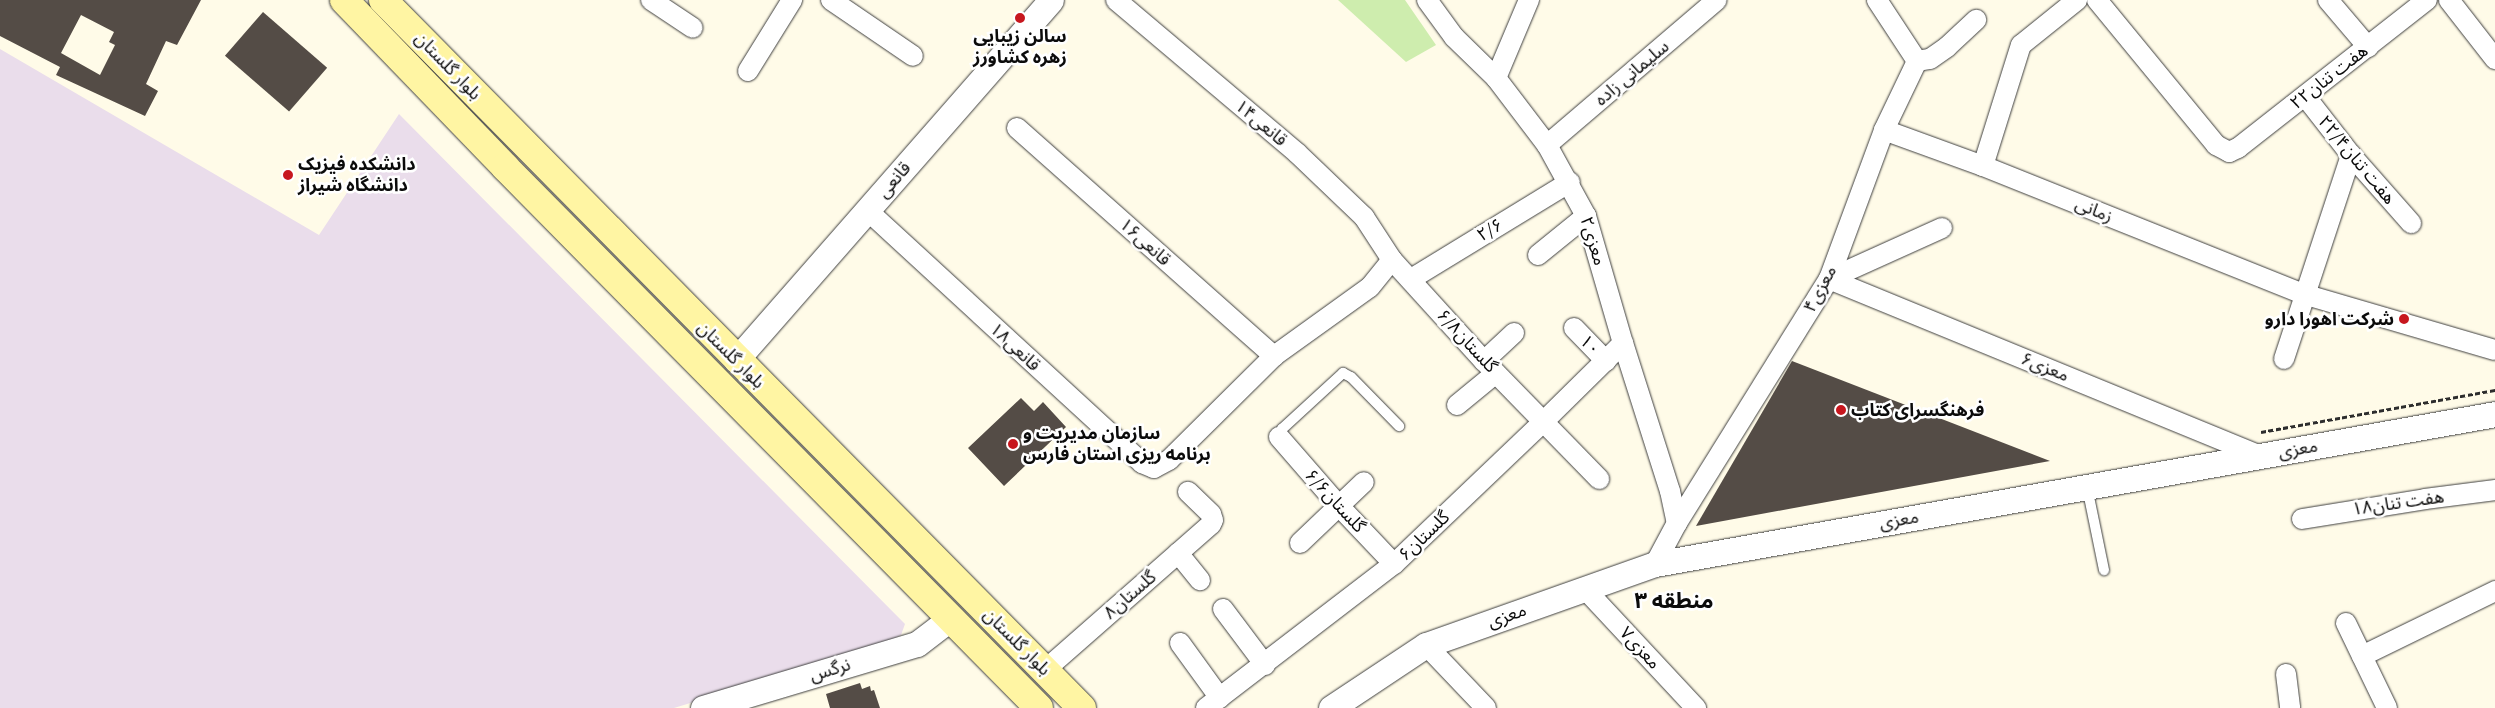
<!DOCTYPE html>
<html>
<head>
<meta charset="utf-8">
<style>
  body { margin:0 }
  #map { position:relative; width:2495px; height:708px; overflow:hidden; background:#fffbe8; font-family:"Source Serif 4","Noto Sans Arabic",serif }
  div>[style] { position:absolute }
  .industrial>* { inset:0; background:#eaddeb }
  .green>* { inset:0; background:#ceedae }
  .building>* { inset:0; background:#544c46; transform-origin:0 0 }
  .path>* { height:3px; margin-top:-1.5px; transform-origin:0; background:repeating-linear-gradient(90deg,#2d2d2d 0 5px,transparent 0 7.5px) }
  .roads { filter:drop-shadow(0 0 1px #3e3e3e) drop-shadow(0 0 1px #3e3e3e) }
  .service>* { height:10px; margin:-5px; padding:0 5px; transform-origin:5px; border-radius:5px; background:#fff }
  .minor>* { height:20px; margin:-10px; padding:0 10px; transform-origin:10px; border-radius:10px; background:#fff }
  .tertiary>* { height:25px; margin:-12.5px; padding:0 12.5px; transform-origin:12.5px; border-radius:12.5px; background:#fff }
  .secondary>* { height:28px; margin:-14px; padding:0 14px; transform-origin:14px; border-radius:14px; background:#fff5a3 }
  .dots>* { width:14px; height:14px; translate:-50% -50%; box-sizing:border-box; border:2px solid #fff; border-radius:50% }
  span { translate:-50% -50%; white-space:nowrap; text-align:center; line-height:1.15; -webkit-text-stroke:5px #fff; paint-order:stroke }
  .poi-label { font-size:18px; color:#0b0b0b; font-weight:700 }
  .left { translate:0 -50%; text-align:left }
  .right { translate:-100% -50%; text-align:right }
  .street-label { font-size:18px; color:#0b0b0b }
  .district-label { font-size:22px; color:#0b0b0b; font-weight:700 }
</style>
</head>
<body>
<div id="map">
  <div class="industrial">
    <div style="clip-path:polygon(0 49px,319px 235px,399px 114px,905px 624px,901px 635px,884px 644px,674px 708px,0 708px)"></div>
  </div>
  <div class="green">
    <div style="clip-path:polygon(1338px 0,1405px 0,1436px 45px,1406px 62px)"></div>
  </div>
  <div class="building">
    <div style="clip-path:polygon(evenodd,0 0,201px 0,177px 45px,166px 41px,146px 84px,158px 91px,145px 116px,56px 75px,60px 67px,0 36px,0 0,81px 15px,114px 32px,109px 42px,115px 45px,100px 75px,61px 53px,81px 15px)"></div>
    <div style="left:263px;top:12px;width:85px;height:58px;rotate:41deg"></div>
    <div style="clip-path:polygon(1792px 361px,2050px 461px,1696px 526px)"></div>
    <div style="clip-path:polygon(1021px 398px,1034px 411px,1043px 402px,1066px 427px,1004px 486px,968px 448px)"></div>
    <div style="clip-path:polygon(860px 683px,862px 689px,870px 686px,871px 691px,874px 690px,880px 708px,830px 708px,826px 694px)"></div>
  </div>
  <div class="path">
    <div style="left:2261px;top:432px;width:238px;rotate:-10.2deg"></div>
  </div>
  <div class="roads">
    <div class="service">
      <div style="left:1279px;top:437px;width:9px;rotate:-69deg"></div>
      <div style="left:1282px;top:429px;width:83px;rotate:-42.6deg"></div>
      <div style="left:1343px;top:373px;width:9px;rotate:27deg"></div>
      <div style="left:1351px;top:377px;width:69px;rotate:45.6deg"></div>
      <div style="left:2087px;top:487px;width:85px;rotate:78.4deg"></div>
    </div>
    <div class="minor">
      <div style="left:651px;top:0;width:50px;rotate:33.7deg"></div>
      <div style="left:831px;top:0;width:99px;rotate:34.3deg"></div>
      <div style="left:1116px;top:0;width:237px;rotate:40.2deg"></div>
      <div style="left:1297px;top:153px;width:93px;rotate:43.7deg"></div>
      <div style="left:1364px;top:217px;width:51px;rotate:56.9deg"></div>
      <div style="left:1392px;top:260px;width:137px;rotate:47.7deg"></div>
      <div style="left:1484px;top:361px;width:165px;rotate:45.7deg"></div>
      <div style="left:1427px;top:0;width:46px;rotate:53.9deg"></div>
      <div style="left:1454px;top:37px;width:59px;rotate:44.3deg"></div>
      <div style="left:1496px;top:78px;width:84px;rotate:52.7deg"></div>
      <div style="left:1547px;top:145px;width:81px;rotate:61.2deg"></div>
      <div style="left:1586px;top:216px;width:132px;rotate:73.8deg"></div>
      <div style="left:1623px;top:343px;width:155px;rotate:72.4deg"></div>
      <div style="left:1670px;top:491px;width:33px;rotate:78deg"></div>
      <div style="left:2097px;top:0;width:188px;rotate:50.6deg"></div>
      <div style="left:2216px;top:145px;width:15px;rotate:28deg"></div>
      <div style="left:2229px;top:152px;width:10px;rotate:-24deg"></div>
      <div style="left:2238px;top:148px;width:240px;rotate:-38.1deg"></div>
      <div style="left:2328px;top:0;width:62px;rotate:49.6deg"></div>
      <div style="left:2449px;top:0;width:75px;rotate:52.1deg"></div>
      <div style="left:1917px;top:61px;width:13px;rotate:-9deg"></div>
      <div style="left:1930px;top:59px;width:21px;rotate:-35deg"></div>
      <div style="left:1947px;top:47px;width:40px;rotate:-43deg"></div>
      <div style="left:748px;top:71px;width:84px;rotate:-58.2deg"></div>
      <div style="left:1496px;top:78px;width:85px;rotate:-67.1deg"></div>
      <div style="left:2305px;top:96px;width:75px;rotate:52.1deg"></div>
      <div style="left:2351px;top:155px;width:91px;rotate:48.6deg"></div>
      <div style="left:1017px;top:128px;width:344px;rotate:41.6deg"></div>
      <div style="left:1884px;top:130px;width:105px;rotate:20deg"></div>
      <div style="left:1983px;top:166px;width:345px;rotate:21.8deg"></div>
      <div style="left:2303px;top:294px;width:200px;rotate:16.3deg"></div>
      <div style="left:1547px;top:145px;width:223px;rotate:-40.5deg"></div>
      <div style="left:1983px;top:166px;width:127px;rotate:-72.6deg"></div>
      <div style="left:2021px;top:45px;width:72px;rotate:-38.8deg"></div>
      <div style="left:867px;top:210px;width:374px;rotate:42.6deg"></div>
      <div style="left:1142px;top:463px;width:13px;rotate:23deg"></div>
      <div style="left:1154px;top:468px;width:17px;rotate:-28deg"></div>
      <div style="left:1169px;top:460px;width:148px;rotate:-44.7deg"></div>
      <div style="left:1274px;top:356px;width:118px;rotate:-35.7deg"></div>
      <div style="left:1370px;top:287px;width:35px;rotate:-51deg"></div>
      <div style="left:1538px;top:255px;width:62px;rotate:-39.1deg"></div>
      <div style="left:1411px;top:279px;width:186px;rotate:-31.4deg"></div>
      <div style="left:1829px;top:279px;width:467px;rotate:22.3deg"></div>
      <div style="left:1829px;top:279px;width:124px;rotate:-24.3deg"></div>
      <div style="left:1574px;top:328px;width:46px;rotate:45.9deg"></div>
      <div style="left:2284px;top:359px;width:215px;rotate:-71.8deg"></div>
      <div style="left:1484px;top:361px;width:41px;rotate:-43deg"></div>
      <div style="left:1457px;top:405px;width:50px;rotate:-39.4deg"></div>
      <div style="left:1279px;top:437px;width:91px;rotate:49deg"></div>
      <div style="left:1339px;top:506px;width:80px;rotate:46.5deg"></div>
      <div style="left:2302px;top:519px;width:125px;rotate:-9.2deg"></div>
      <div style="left:2425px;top:499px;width:71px;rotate:-7.3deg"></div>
      <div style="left:1300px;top:543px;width:88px;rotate:-43.6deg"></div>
      <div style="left:1178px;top:553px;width:35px;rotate:51deg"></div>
      <div style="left:1655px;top:564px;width:47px;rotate:-61.8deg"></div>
      <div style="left:1677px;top:523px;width:287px;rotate:-58.1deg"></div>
      <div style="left:1829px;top:279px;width:159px;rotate:-69.7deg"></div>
      <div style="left:1884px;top:130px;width:76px;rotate:-64.4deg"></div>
      <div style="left:1917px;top:61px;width:73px;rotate:-123.3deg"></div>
      <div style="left:1585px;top:589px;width:163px;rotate:47deg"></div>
      <div style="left:1223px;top:609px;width:70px;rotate:53.1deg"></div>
      <div style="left:2346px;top:623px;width:94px;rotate:64.2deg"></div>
      <div style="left:1180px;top:643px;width:68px;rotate:54deg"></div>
      <div style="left:1426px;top:645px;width:87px;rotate:46.4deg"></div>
      <div style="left:2362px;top:656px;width:148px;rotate:-26deg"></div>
      <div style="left:1045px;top:670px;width:221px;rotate:-41.3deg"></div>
      <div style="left:1211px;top:524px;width:4px;rotate:-63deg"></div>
      <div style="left:1213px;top:520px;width:6px;rotate:-108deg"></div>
      <div style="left:1211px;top:514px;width:32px;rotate:-136deg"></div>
      <div style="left:2286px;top:674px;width:34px;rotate:83deg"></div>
      <div style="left:1206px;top:708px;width:237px;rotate:-37.5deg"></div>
      <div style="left:1394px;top:564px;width:207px;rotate:-43.6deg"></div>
      <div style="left:1544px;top:421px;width:111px;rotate:-44.6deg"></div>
    </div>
    <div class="tertiary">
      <div style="left:736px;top:360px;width:478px;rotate:-48.8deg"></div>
      <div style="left:703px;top:708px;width:223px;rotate:-16.7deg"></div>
      <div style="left:917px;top:644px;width:43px;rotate:-37.4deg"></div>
      <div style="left:1331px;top:708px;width:114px;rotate:-33.6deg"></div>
      <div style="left:1426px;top:645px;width:243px;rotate:-19.5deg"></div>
      <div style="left:1655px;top:564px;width:853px;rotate:-10.12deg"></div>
    </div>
    <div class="secondary">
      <div style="left:344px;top:0;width:232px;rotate:46deg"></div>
      <div style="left:505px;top:167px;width:760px;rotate:45.37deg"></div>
      <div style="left:383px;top:0;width:995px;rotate:45.37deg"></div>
    </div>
  </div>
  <div class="dots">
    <div style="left:1020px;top:18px;background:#c7171e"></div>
    <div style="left:288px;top:175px;background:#c7171e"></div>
    <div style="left:2404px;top:319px;background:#c7171e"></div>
    <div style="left:1841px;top:410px;background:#c7171e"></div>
    <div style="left:1013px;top:444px;background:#c7171e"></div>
  </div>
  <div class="poi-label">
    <span style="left:1020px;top:47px">سالن زیبایی<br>زهره کشاورز</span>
    <span class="left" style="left:298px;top:175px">دانشکده فیزیک<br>دانشگاه شیراز</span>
    <span class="right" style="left:2394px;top:319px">شرکت اهورا دارو</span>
    <span class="left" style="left:1851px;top:410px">فرهنگسرای کتاب</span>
    <span class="left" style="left:1023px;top:444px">سازمان مدیریت و<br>برنامه ریزی استان فارس</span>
  </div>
  <div class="street-label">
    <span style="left:448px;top:66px;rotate:46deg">بلوار گلستان</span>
    <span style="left:1632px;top:73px;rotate:-40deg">سلیمانی زاده</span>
    <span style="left:2329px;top:77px;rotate:-38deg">۲۲هفت تنان</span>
    <span style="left:1261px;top:123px;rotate:40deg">۱۴قانعی</span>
    <span style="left:2357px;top:160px;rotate:50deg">۲۲/۴هفت تنان</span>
    <span style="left:894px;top:180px;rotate:-49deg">قانعی</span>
    <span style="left:2094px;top:210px;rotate:22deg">زمانی</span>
    <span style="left:1490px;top:230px;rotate:-31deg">۲/۶</span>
    <span style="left:1593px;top:241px;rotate:73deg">۲معزی</span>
    <span style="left:1145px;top:242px;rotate:42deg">۱۶قانعی</span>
    <span style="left:1820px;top:289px;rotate:-62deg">۴معزی</span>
    <span style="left:1467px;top:341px;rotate:47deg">۶/۸گلستان</span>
    <span style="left:1590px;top:345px;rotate:45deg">۱۰</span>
    <span style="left:1015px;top:347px;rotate:43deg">۱۸قانعی</span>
    <span style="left:731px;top:355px;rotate:45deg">بلوار گلستان</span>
    <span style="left:2045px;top:367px;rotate:22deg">۶معزی</span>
    <span style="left:2298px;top:449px;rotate:-10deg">معزی</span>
    <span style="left:1335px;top:501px;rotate:47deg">۶/۶گلستان</span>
    <span style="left:2398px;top:503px;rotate:-8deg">هفت تنان۱۸</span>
    <span style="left:1899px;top:520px;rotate:-10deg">معزی</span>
    <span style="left:1424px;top:536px;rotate:-44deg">گلستان۶</span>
    <span style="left:1130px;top:595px;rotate:-41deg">گلستان۸</span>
    <span style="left:1507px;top:616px;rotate:-20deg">معزی</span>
    <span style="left:1017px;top:642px;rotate:45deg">بلوار گلستان</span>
    <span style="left:1640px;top:648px;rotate:47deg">۷معزی</span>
    <span style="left:830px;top:670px;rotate:-17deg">نرگس</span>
  </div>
  <div class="district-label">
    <span style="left:1674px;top:601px">منطقه ۳</span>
  </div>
</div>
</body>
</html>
